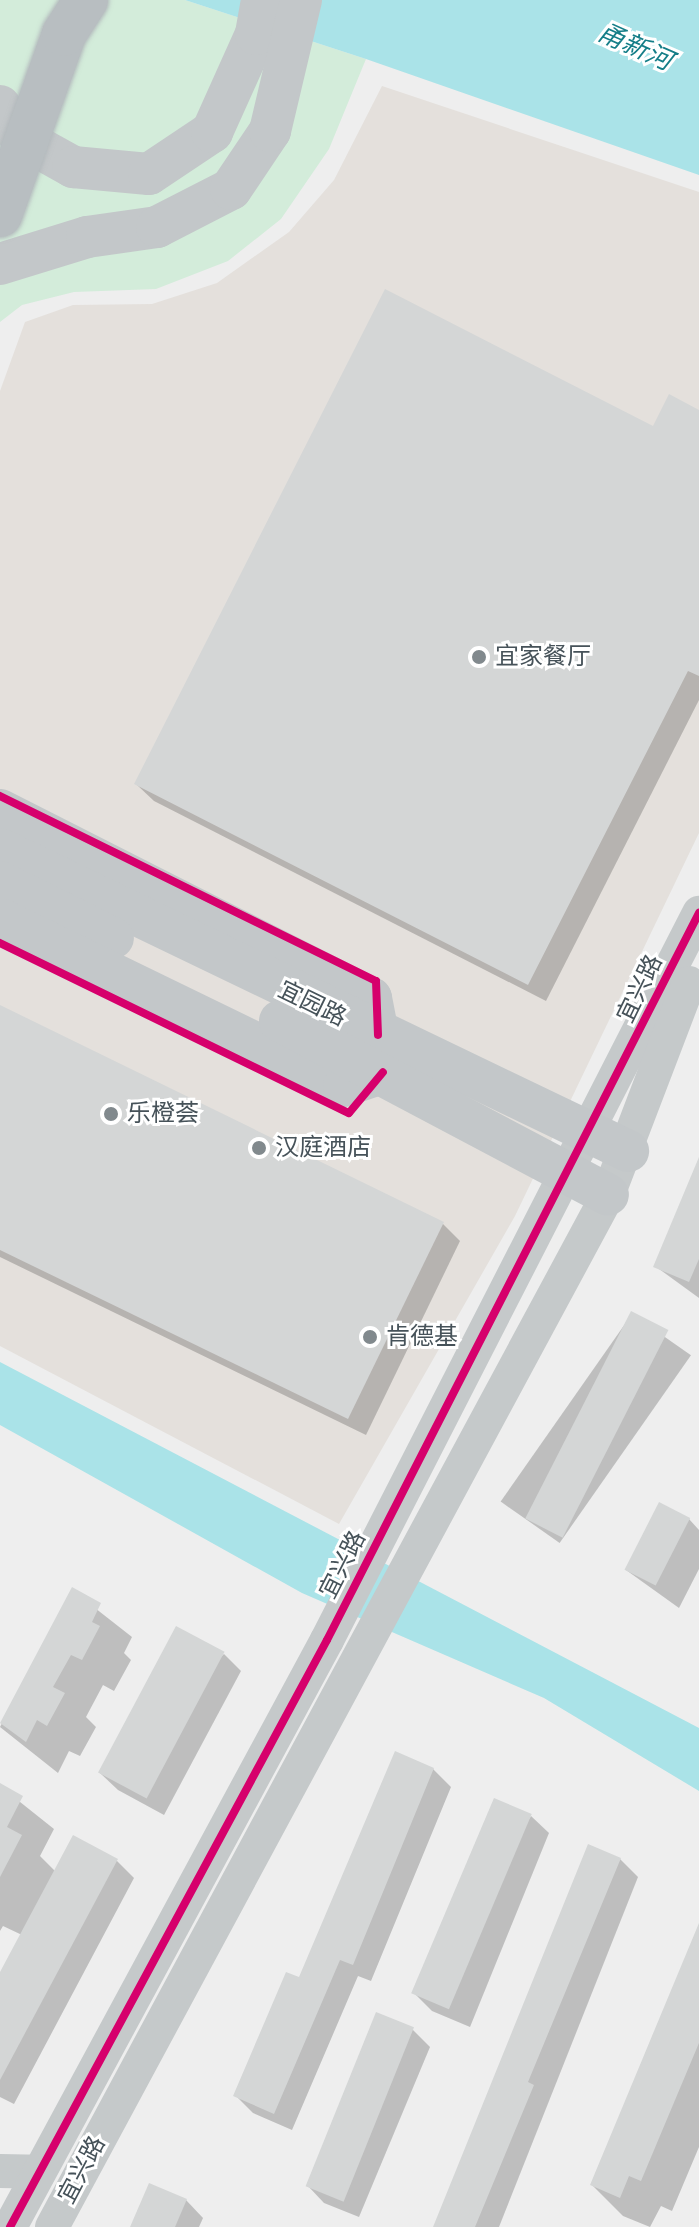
<!DOCTYPE html>
<html>
<head>
<meta charset="utf-8">
<style>
  body { margin:0 }
  #map { position:relative; width:699px; height:2227px; overflow:hidden; background:#eee; font-family:Roboto,"Noto Sans SC",sans-serif }
  div>[style] { position:absolute }
  .commercial>* { inset:0; background:#e4e0dc }
  .green>* { inset:0; background:#d3ecda }
  .water>* { inset:0; background:#aae3e8 }
  .shadow>* { inset:0; background:#0003; transform-origin:0 0 }
  .building>* { inset:0; background:#d4d6d6; transform-origin:0 0 }
  .minor>* { height:34px; margin:-17px; padding:0 17px; transform-origin:17px; border-radius:17px; background:#c5c9ca }
  .major>* { height:42px; margin:-21px; padding:0 21px; transform-origin:21px; border-radius:21px; background:#c3c7c9 }
  .bridges { filter:drop-shadow(0 0 2px #b3b9bc) drop-shadow(0 0 2px #b3b9bc) }
  .highway-bridge>* { height:44px; margin:-22px; padding:0 22px; transform-origin:22px; border-radius:22px; background:#b8bec1 }
  .cycleway>* { height:8px; margin:-4px; padding:0 4px; transform-origin:4px; border-radius:4px; background:#d6006c }
  .dots>* { width:22px; height:22px; translate:-50% -50%; box-sizing:border-box; border:4px solid #fff; border-radius:50% }
  span { translate:-50% -50%; white-space:nowrap; text-align:center; line-height:1.15; -webkit-text-stroke:6px #fff; paint-order:stroke }
  .poi-label { font-size:24px; color:#465259 }
  .left { translate:0 -50%; text-align:left }
  .street-label { font-size:24px; color:#465259 }
  .water-label { font-size:26px; color:#157e88; font-style:italic }
</style>
</head>
<body>
<div id="map">
  <div class="commercial">
    <div style="clip-path:polygon(382px 86px,699px 192px,699px 833px,515px 1216px,339px 1524px,0 1346px,0 391px,25px 322px,73px 305px,152px 304px,217px 283px,289px 232px,334px 180px)"></div>
  </div>
  <div class="green">
    <div style="clip-path:polygon(0 0,185px 0,366px 59px,329px 149px,281px 219px,228px 261px,156px 289px,74px 292px,22px 305px,0 322px)"></div>
  </div>
  <div class="water">
    <div style="clip-path:polygon(185px 0,699px 0,699px 175px,366px 59px)"></div>
    <div style="clip-path:polygon(0 1362px,699px 1728px,699px 1791px,544px 1698px,302px 1593px,0 1425px)"></div>
  </div>
  <div class="shadow">
    <div style="clip-path:polygon(699px 412px,699px 700px,546px 1001px,154px 801px,136px 784px,654px 428px)"></div>
    <div style="clip-path:polygon(0 1008px,443px 1224px,460px 1241px,366px 1435px,0 1257px)"></div>
    <div style="clip-path:polygon(699px 1161px,699px 1298px,655px 1266px)"></div>
    <div style="left:632px;top:1314px;width:72px;height:229px;rotate:35deg"></div>
    <div style="clip-path:polygon(689px 1519px,699px 1530px,699px 1569px,679px 1608px,626px 1570px)"></div>
    <div style="clip-path:polygon(72px 1590px,132px 1637px,124px 1653px,131px 1660px,114px 1691px,103px 1685px,86px 1717px,96px 1727px,80px 1756px,69px 1751px,58px 1773px,0 1727px)"></div>
    <div style="clip-path:polygon(224px 1654px,241px 1671px,164px 1815px,118px 1790px,100px 1773px)"></div>
    <div style="clip-path:polygon(433px 1769px,451px 1787px,371px 1981px,358px 1976px,292px 2130px,253px 2113px,235px 2095px)"></div>
    <div style="clip-path:polygon(0 1786px,54px 1829px,40px 1856px,55px 1871px,116px 1860px,134px 1878px,14px 2104px,0 2097px,0 1976px,22px 1935px,3px 1926px,0 1931px)"></div>
    <div style="clip-path:polygon(531px 1816px,549px 1833px,470px 2027px,432px 2011px,415px 1994px)"></div>
    <div style="clip-path:polygon(620px 1859px,638px 1877px,499px 2227px,435px 2227px)"></div>
    <div style="clip-path:polygon(699px 1954px,699px 2147px,672px 2211px,661px 2206px,650px 2227px,623px 2216px,592px 2185px)"></div>
    <div style="clip-path:polygon(412px 2029px,430px 2047px,359px 2217px,324px 2203px,307px 2185px)"></div>
    <div style="clip-path:polygon(186px 2200px,203px 2218px,199px 2227px,132px 2227px)"></div>
  </div>
  <div class="building">
    <div style="clip-path:polygon(385px 289px,653px 426px,669px 394px,699px 410px,699px 676px,688px 671px,528px 985px,134px 784px)"></div>
    <div style="clip-path:polygon(0 1005px,444px 1222px,348px 1419px,0 1250px)"></div>
    <div style="clip-path:polygon(699px 1157px,699px 1259px,689px 1282px,653px 1267px)"></div>
    <div style="left:631px;top:1311px;width:42px;height:233px;rotate:27deg"></div>
    <div style="left:659px;top:1502px;width:35px;height:76px;rotate:27deg"></div>
    <div style="clip-path:polygon(72px 1587px,101px 1603px,92px 1622px,100px 1626px,82px 1660px,71px 1655px,53px 1687px,65px 1693px,47px 1726px,37px 1720px,26px 1742px,0 1723px)"></div>
    <div style="left:176px;top:1626px;width:55px;height:166px;rotate:28deg"></div>
    <div style="clip-path:polygon(395px 1751px,434px 1768px,353px 1965px,340px 1960px,274px 2114px,233px 2096px,286px 1972px,299px 1977px)"></div>
    <div style="clip-path:polygon(0 1783px,23px 1796px,7px 1827px,22px 1835px,0 1877px)"></div>
    <div style="left:494px;top:1798px;width:41px;height:212px;rotate:23deg"></div>
    <div style="clip-path:polygon(73px 1835px,118px 1859px,0 2080px,0 1972px)"></div>
    <div style="clip-path:polygon(588px 1844px,621px 1858px,528px 2082px,534px 2085px,475px 2227px,433px 2227px)"></div>
    <div style="clip-path:polygon(699px 1923px,699px 2043px,641px 2181px,629px 2176px,620px 2198px,590px 2185px)"></div>
    <div style="left:376px;top:2012px;width:41px;height:188px;rotate:22deg"></div>
    <div style="clip-path:polygon(149px 2183px,187px 2199px,175px 2227px,130px 2227px)"></div>
  </div>
  <div class="minor">
    <div style="left:0;top:2171px;width:39px;rotate:1deg"></div>
    <div style="left:10px;top:2227px;width:667px;rotate:-61.63deg"></div>
    <div style="left:327px;top:1640px;width:817px;rotate:-62.9deg"></div>
    <div style="left:52px;top:2227px;width:1172px;rotate:-61.69deg"></div>
    <div style="left:608px;top:1195px;width:227px;rotate:-69.1deg"></div>
  </div>
  <div class="major">
    <div style="left:0;top:106px;width:38px;rotate:57deg"></div>
    <div style="left:21px;top:138px;width:60px;rotate:29.1deg"></div>
    <div style="left:73px;top:167px;width:76px;rotate:5.3deg"></div>
    <div style="left:149px;top:174px;width:76px;rotate:-33.7deg"></div>
    <div style="left:212px;top:132px;width:107px;rotate:-65.8deg"></div>
    <div style="left:256px;top:34px;width:35px;rotate:-80deg"></div>
    <div style="left:0;top:264px;width:91px;rotate:-17.2deg"></div>
    <div style="left:87px;top:237px;width:71px;rotate:-8.1deg"></div>
    <div style="left:157px;top:227px;width:83px;rotate:-27.2deg"></div>
    <div style="left:231px;top:189px;width:70px;rotate:-56.1deg"></div>
    <div style="left:270px;top:131px;width:135px;rotate:-76.7deg"></div>
    <div style="left:0;top:810px;width:416px;rotate:26.9deg"></div>
    <div style="left:371px;top:998px;width:38px;rotate:79deg"></div>
    <div style="left:0;top:849px;width:697px;rotate:25.68deg"></div>
    <div style="left:0;top:882px;width:126px;rotate:26.4deg"></div>
    <div style="left:0;top:919px;width:382px;rotate:25.9deg"></div>
    <div style="left:344px;top:1086px;width:36px;rotate:-19deg"></div>
    <div style="left:280px;top:1021px;width:371px;rotate:27.9deg"></div>
  </div>
  <div class="bridges">
    <div class="highway-bridge">
      <div style="left:0;top:215px;width:192px;rotate:-70.5deg"></div>
      <div style="left:64px;top:34px;width:40px;rotate:-57.1deg"></div>
    </div>
  </div>
  <div class="cycleway">
    <div style="left:0;top:796px;width:419px;rotate:26.2deg"></div>
    <div style="left:376px;top:981px;width:54px;rotate:87.9deg"></div>
    <div style="left:0;top:943px;width:388px;rotate:26deg"></div>
    <div style="left:349px;top:1113px;width:53px;rotate:-50.3deg"></div>
    <div style="left:10px;top:2227px;width:667px;rotate:-61.63deg"></div>
    <div style="left:327px;top:1640px;width:817px;rotate:-62.9deg"></div>
  </div>
  <div class="dots">
    <div style="left:479px;top:657px;background:#81898d"></div>
    <div style="left:111px;top:1114px;background:#81898d"></div>
    <div style="left:259px;top:1148px;background:#81898d"></div>
    <div style="left:370px;top:1337px;background:#81898d"></div>
  </div>
  <div class="poi-label">
    <span class="left" style="left:495px;top:657px">宜家餐厅</span>
    <span class="left" style="left:127px;top:1114px">乐橙荟</span>
    <span class="left" style="left:275px;top:1148px">汉庭酒店</span>
    <span class="left" style="left:386px;top:1337px">肯德基</span>
  </div>
  <div class="street-label">
    <span style="left:640px;top:989px;rotate:-64deg">宜兴路</span>
    <span style="left:312px;top:1004px;rotate:26deg">宜园路</span>
    <span style="left:343px;top:1565px;rotate:-63deg">宜兴路</span>
    <span style="left:82px;top:2170px;rotate:-62deg">宜兴路</span>
  </div>
  <div class="water-label">
    <span style="left:635px;top:47px;rotate:24deg">甬新河</span>
  </div>
</div>
</body>
</html>
